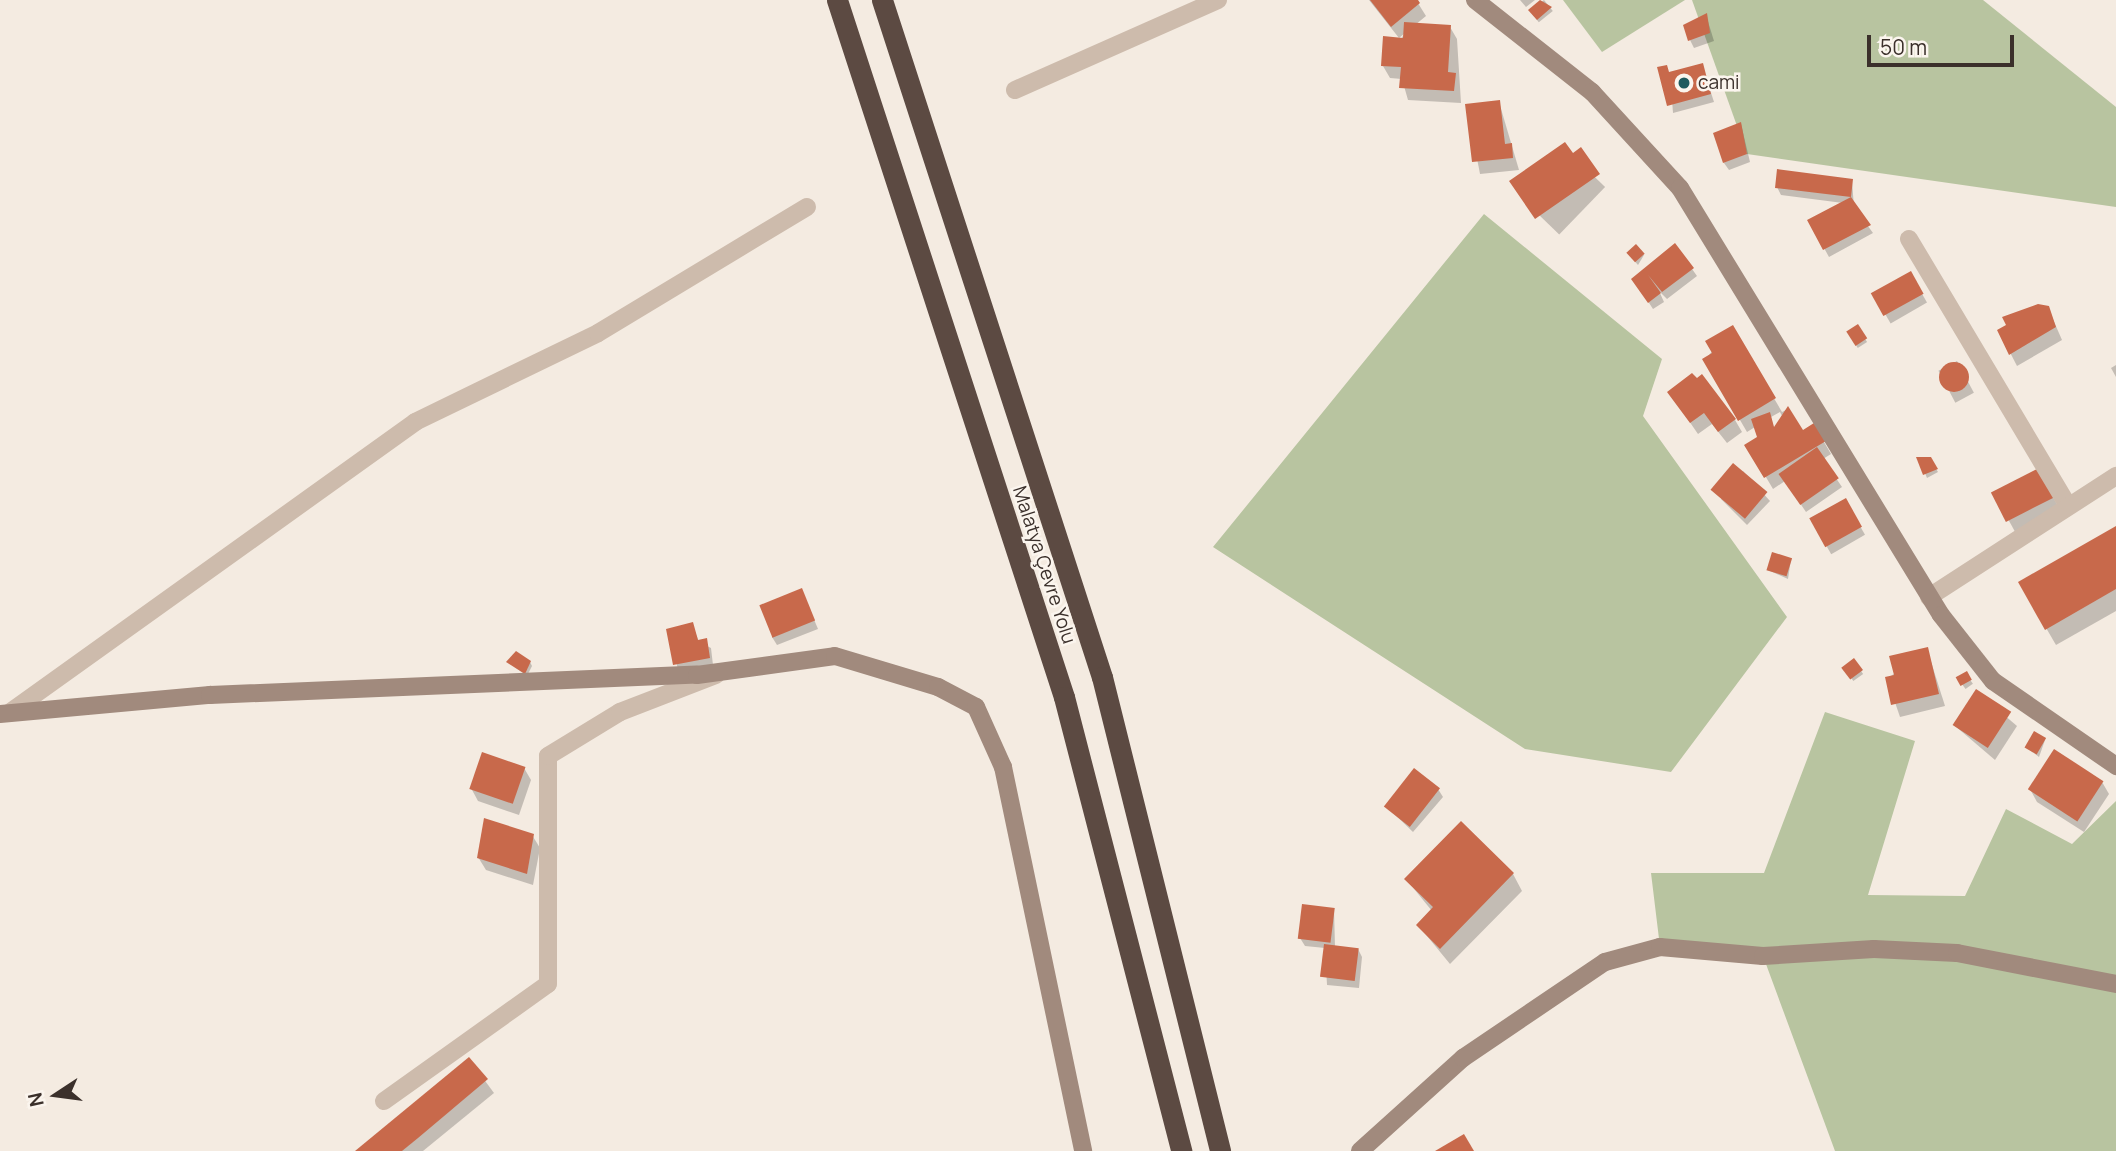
<!DOCTYPE html>
<html>
<head>
<meta charset="utf-8">
<style>
  body { margin:0 }
  #map { position:relative; width:2116px; height:1151px; overflow:hidden; background:#f4ebe1; font-family:Manrope,sans-serif }
  div>[style] { position:absolute }
  .green>* { inset:0; background:#b8c4a0 }
  .shadow>* { inset:0; background:#0003; transform-origin:0 0 }
  .building>* { inset:0; background:#c8694b; transform-origin:0 0 }
  .round { border-radius:50% }
  .street>* { height:18px; margin:-9px; padding:0 9px; transform-origin:9px; border-radius:9px; background:#cdbbac }
  .secondary>* { height:18px; margin:-9px; padding:0 9px; transform-origin:9px; border-radius:9px; background:#a18a7d }
  .highway>* { height:21px; margin:-10.5px; padding:0 10.5px; transform-origin:10.5px; border-radius:10.5px; background:#5c4a42 }
  .dots>* { width:19px; height:19px; translate:-50% -50%; box-sizing:border-box; border:4px solid #fbf5ee; border-radius:50% }
  span { translate:-50% -50%; white-space:nowrap; text-align:center; line-height:1.15; -webkit-text-stroke:5px #fbf5ee; paint-order:stroke }
  .poi-label { font-size:19px; color:#3b302b }
  .left { translate:0 -50%; text-align:left }
  .street-label { font-size:19px; color:#3b302b }
  .north { position:absolute; left:21px; top:1060px; width:70px; height:70px; -webkit-text-stroke:5px #fbf5ee; paint-order:stroke; rotate:257deg; font-size:19px; font-weight:700; line-height:28px; text-align:center; color:#3b302b }
  .north::after { content:''; display:block; margin:auto; width:24px; height:32px; background:#3b302b; clip-path:polygon(50% 0,100% 100%,50% 72%,0 100%) }
  .scale { position:absolute; left:1867px; top:35px; width:147px; height:32px; box-sizing:border-box; border:4px solid #3b302b; border-top:0; padding-left:9px; font-size:21px; line-height:24px; white-space:nowrap; color:#3b302b; -webkit-text-stroke:5px #fbf5ee; paint-order:stroke }
</style>
</head>
<body>
<div id="map">
  <div class="green">
    <div style="clip-path:polygon(1563px 0,1685px 0,1602px 52px)"></div>
    <div style="clip-path:polygon(1692px 0,1983px 0,2116px 107px,2116px 207px,1747px 154px)"></div>
    <div style="clip-path:polygon(1484px 214px,1662px 359px,1643px 416px,1787px 617px,1671px 772px,1525px 749px,1213px 547px)"></div>
    <div style="clip-path:polygon(1825px 712px,1915px 741px,1868px 895px,1965px 896px,2006px 809px,2072px 844px,2116px 801px,2116px 1151px,1835px 1151px,1763px 956px,1660px 947px,1651px 873px,1764px 873px)"></div>
  </div>
  <div class="shadow">
    <div style="clip-path:polygon(1369px 0,1416px 0,1426px 16px,1415px 25px,1450px 27px,1457px 39px,1461px 103px,1408px 100px,1402px 79px,1390px 78px,1383px 66px,1405px 33px,1399px 38px)"></div>
    <div style="clip-path:polygon(1520px 0,1535px 0,1526px 7px)"></div>
    <div style="left:1544px;top:0;width:14px;height:18px;rotate:51deg"></div>
    <div style="clip-path:polygon(1706px 15px,1714px 41px,1694px 48px,1690px 40px)"></div>
    <div style="clip-path:polygon(1702px 65px,1714px 102px,1673px 113px,1670px 73px)"></div>
    <div style="clip-path:polygon(1499px 102px,1519px 170px,1480px 174px,1467px 106px)"></div>
    <div style="clip-path:polygon(1741px 124px,1750px 162px,1729px 170px,1724px 163px)"></div>
    <div style="left:1572px;top:155px;width:46px;height:66px;rotate:44deg"></div>
    <div style="clip-path:polygon(1852px 181px,1854px 207px,1873px 233px,1829px 257px,1809px 221px,1843px 203px,1781px 195px,1777px 187px)"></div>
    <div style="clip-path:polygon(1675px 245px,1697px 276px,1667px 299px,1659px 291px,1664px 302px,1653px 309px,1634px 280px)"></div>
    <div style="clip-path:polygon(1644px 255px,1638px 265px,1631px 257px)"></div>
    <div style="left:1910px;top:273px;width:34px;height:42px;rotate:60deg"></div>
    <div style="clip-path:polygon(2048px 308px,2062px 340px,2017px 366px,1999px 331px)"></div>
    <div style="left:1857px;top:326px;width:19px;height:11px;rotate:58deg"></div>
    <div style="clip-path:polygon(evenodd,1732px 327px,1782px 412px,1788px 409px,1802px 432px,1814px 425px,1831px 454px,1823px 459px,1842px 487px,1806px 512px,1785px 481px,1773px 489px,1747px 445px,1759px 438px,1755px 427px,1747px 432px,1705px 360px,1732px 327px,1780px 412px,1782px 416px,1774px 429px,1771px 417px,1780px 412px)"></div>
    <div style="left:1957px;top:361px;width:36px;height:21px;rotate:62deg"></div>
    <div style="clip-path:polygon(2116px 365px,2116px 377px,2111px 368px)"></div>
    <div style="clip-path:polygon(1669px 392px,1735px 420px,1742px 432px,1727px 443px,1712px 424px,1698px 434px)"></div>
    <div style="clip-path:polygon(1919px 459px,1930px 459px,1938px 472px,1927px 478px)"></div>
    <div style="left:2038px;top:470px;width:46px;height:50px;rotate:61deg"></div>
    <div style="clip-path:polygon(1743px 471px,1770px 501px,1747px 525px,1721px 499px)"></div>
    <div style="left:1845px;top:500px;width:40px;height:39px;rotate:60deg"></div>
    <div style="clip-path:polygon(2116px 528px,2116px 611px,2056px 645px,2020px 583px)"></div>
    <div style="clip-path:polygon(1791px 559px,1788px 579px,1768px 570px)"></div>
    <div style="clip-path:polygon(805px 598px,818px 629px,777px 645px,772px 637px)"></div>
    <div style="clip-path:polygon(692px 624px,699px 642px,711px 648px,713px 665px,679px 673px,668px 631px)"></div>
    <div style="clip-path:polygon(1927px 649px,1945px 706px,1900px 717px,1887px 679px)"></div>
    <div style="left:1854px;top:661px;width:16px;height:12px;rotate:55deg"></div>
    <div style="clip-path:polygon(508px 662px,530px 662px,532px 666px,527px 676px)"></div>
    <div style="left:1966px;top:674px;width:12px;height:9px;rotate:55deg"></div>
    <div style="clip-path:polygon(1976px 691px,2017px 726px,1995px 760px,1954px 725px)"></div>
    <div style="clip-path:polygon(2045px 740px,2039px 757px,2026px 747px)"></div>
    <div style="clip-path:polygon(524px 768px,531px 780px,519px 815px,478px 801px,471px 788px)"></div>
    <div style="clip-path:polygon(2102px 782px,2109px 794px,2084px 832px,2037px 802px,2030px 789px)"></div>
    <div style="clip-path:polygon(1438px 789px,1443px 797px,1413px 832px,1387px 807px)"></div>
    <div style="clip-path:polygon(532px 835px,540px 848px,533px 885px,486px 870px,478px 857px)"></div>
    <div style="clip-path:polygon(1513px 874px,1522px 891px,1450px 964px,1418px 925px,1432px 911px,1406px 879px)"></div>
    <div style="clip-path:polygon(1334px 909px,1335px 947px,1358px 949px,1362px 957px,1359px 988px,1327px 985px,1325px 948px,1305px 946px,1300px 938px)"></div>
    <div style="clip-path:polygon(469px 1059px,494px 1093px,423px 1151px,358px 1151px)"></div>
  </div>
  <div class="building">
    <div style="clip-path:polygon(1370px 0,1418px 0,1420px 3px,1391px 27px)"></div>
    <div style="clip-path:polygon(1540px 0,1552px 7px,1537px 20px,1528px 10px)"></div>
    <div style="clip-path:polygon(1707px 13px,1710px 33px,1688px 41px,1683px 25px)"></div>
    <div style="clip-path:polygon(1404px 22px,1451px 25px,1448px 72px,1456px 73px,1454px 91px,1399px 88px,1401px 67px,1381px 66px,1383px 36px,1403px 38px)"></div>
    <div style="clip-path:polygon(1703px 63px,1711px 94px,1667px 106px,1657px 67px,1667px 65px,1669px 72px)"></div>
    <div style="clip-path:polygon(1500px 100px,1505px 144px,1512px 143px,1513px 158px,1472px 162px,1465px 104px)"></div>
    <div style="clip-path:polygon(1741px 122px,1747px 154px,1723px 163px,1713px 133px)"></div>
    <div style="clip-path:polygon(1565px 142px,1573px 153px,1581px 147px,1600px 174px,1535px 219px,1509px 181px)"></div>
    <div style="clip-path:polygon(1777px 169px,1853px 179px,1851px 197px,1871px 225px,1823px 250px,1807px 220px,1851px 197px,1775px 188px)"></div>
    <div style="clip-path:polygon(1675px 243px,1694px 268px,1662px 292px,1648px 275px,1661px 293px,1648px 303px,1631px 279px)"></div>
    <div style="left:1636px;top:244px;width:13px;height:13px;rotate:48deg"></div>
    <div style="left:1911px;top:271px;width:26px;height:46px;rotate:61deg"></div>
    <div style="clip-path:polygon(2038px 304px,2049px 306px,2056px 327px,2009px 355px,1997px 330px,2006px 325px,2002px 317px)"></div>
    <div style="left:1858px;top:324px;width:17px;height:14px;rotate:57deg"></div>
    <div style="clip-path:polygon(1733px 325px,1776px 398px,1738px 421px,1702px 359px,1712px 353px,1705px 341px)"></div>
    <div class="round" style="left:1939px;top:362px;width:30px;height:30px"></div>
    <div style="clip-path:polygon(1692px 373px,1697px 378px,1702px 374px,1736px 419px,1718px 432px,1704px 413px,1690px 423px,1667px 392px)"></div>
    <div style="clip-path:polygon(1788px 406px,1803px 430px,1814px 423px,1826px 441px,1764px 478px,1744px 445px,1757px 437px,1751px 419px,1770px 412px,1774px 427px)"></div>
    <div style="left:1817px;top:447px;width:38px;height:47px;rotate:55deg"></div>
    <div style="clip-path:polygon(1916px 457px,1931px 457px,1938px 469px,1923px 475px)"></div>
    <div style="left:1733px;top:463px;width:45px;height:35px;rotate:40deg"></div>
    <div style="left:2039px;top:468px;width:33px;height:54px;rotate:63deg"></div>
    <div style="left:1846px;top:498px;width:33px;height:42px;rotate:61deg"></div>
    <div style="clip-path:polygon(2116px 526px,2116px 589px,2045px 630px,2018px 582px)"></div>
    <div style="left:1772px;top:552px;width:21px;height:19px;rotate:17deg"></div>
    <div style="left:802px;top:588px;width:35px;height:46px;rotate:68deg"></div>
    <div style="clip-path:polygon(693px 622px,698px 640px,707px 638px,710px 658px,673px 665px,666px 629px)"></div>
    <div style="clip-path:polygon(1928px 647px,1939px 694px,1891px 705px,1885px 677px,1894px 675px,1889px 656px)"></div>
    <div style="clip-path:polygon(516px 651px,531px 661px,525px 674px,506px 662px)"></div>
    <div style="left:1854px;top:658px;width:15px;height:16px;rotate:53deg"></div>
    <div style="left:1967px;top:671px;width:10px;height:13px;rotate:61deg"></div>
    <div style="left:1976px;top:689px;width:42px;height:43px;rotate:33deg"></div>
    <div style="left:2034px;top:731px;width:14px;height:19px;rotate:30deg"></div>
    <div style="left:2054px;top:749px;width:59px;height:48px;rotate:33deg"></div>
    <div style="left:482px;top:752px;width:46px;height:39px;rotate:19deg"></div>
    <div style="left:1414px;top:768px;width:33px;height:49px;rotate:38deg"></div>
    <div style="clip-path:polygon(484px 818px,534px 834px,527px 874px,477px 858px)"></div>
    <div style="clip-path:polygon(1461px 821px,1514px 873px,1440px 949px,1416px 925px,1433px 907px,1404px 879px)"></div>
    <div style="left:1302px;top:904px;width:33px;height:35px;rotate:7deg"></div>
    <div style="left:1324px;top:944px;width:35px;height:33px;rotate:7deg"></div>
    <div style="clip-path:polygon(469px 1057px,488px 1079px,418px 1138px,402px 1151px,355px 1151px)"></div>
    <div style="clip-path:polygon(1464px 1134px,1474px 1151px,1435px 1151px)"></div>
  </div>
  <div class="street">
    <div style="left:1015px;top:90px;width:222px;rotate:-23.9deg"></div>
    <div style="left:1909px;top:239px;width:309px;rotate:59.2deg"></div>
    <div style="left:1929px;top:597px;width:223px;rotate:-32.9deg"></div>
    <div style="left:9px;top:713px;width:500px;rotate:-35.6deg"></div>
    <div style="left:415px;top:422px;width:203px;rotate:-25.9deg"></div>
    <div style="left:598px;top:333px;width:244px;rotate:-31.1deg"></div>
    <div style="left:384px;top:1101px;width:201px;rotate:-35.5deg"></div>
    <div style="left:548px;top:984px;width:228px;rotate:-90deg"></div>
    <div style="left:548px;top:756px;width:84px;rotate:-31.4deg"></div>
    <div style="left:620px;top:712px;width:103px;rotate:-21.1deg"></div>
  </div>
  <div class="secondary">
    <div style="left:1475px;top:0;width:149px;rotate:38.2deg"></div>
    <div style="left:1592px;top:92px;width:130px;rotate:47.5deg"></div>
    <div style="left:1680px;top:188px;width:500px;rotate:58.57deg"></div>
    <div style="left:1941px;top:615px;width:84px;rotate:51.8deg"></div>
    <div style="left:1993px;top:681px;width:150px;rotate:34.6deg"></div>
    <div style="left:0;top:714px;width:211px;rotate:-5.2deg"></div>
    <div style="left:210px;top:695px;width:487px;rotate:-2.4deg"></div>
    <div style="left:697px;top:675px;width:139px;rotate:-7.8deg"></div>
    <div style="left:835px;top:656px;width:108px;rotate:16.8deg"></div>
    <div style="left:938px;top:687px;width:43px;rotate:27.8deg"></div>
    <div style="left:976px;top:707px;width:66px;rotate:65.8deg"></div>
    <div style="left:1003px;top:767px;width:392px;rotate:78.2deg"></div>
    <div style="left:1360px;top:1151px;width:139px;rotate:-42.1deg"></div>
    <div style="left:1463px;top:1058px;width:171px;rotate:-34.1deg"></div>
    <div style="left:1605px;top:962px;width:57px;rotate:-15.3deg"></div>
    <div style="left:1660px;top:947px;width:103px;rotate:5deg"></div>
    <div style="left:1763px;top:956px;width:111px;rotate:-3.6deg"></div>
    <div style="left:1874px;top:949px;width:83px;rotate:2.8deg"></div>
    <div style="left:1957px;top:953px;width:162px;rotate:11deg"></div>
  </div>
  <div class="highway">
    <div style="left:837px;top:0;width:733px;rotate:71.96deg"></div>
    <div style="left:1064px;top:697px;width:469px;rotate:75.5deg"></div>
    <div style="left:882px;top:0;width:712px;rotate:72deg"></div>
    <div style="left:1102px;top:677px;width:488px;rotate:76deg"></div>
  </div>
  <div class="dots">
    <div style="left:1684px;top:83px;background:#1f5a5e"></div>
  </div>
  <div class="poi-label">
    <span class="left" style="left:1698px;top:83px">cami</span>
  </div>
  <div class="street-label">
    <span style="left:1044px;top:565px;rotate:72deg">Malatya Çevre Yolu</span>
  </div>
  <div class="north">N</div>
  <div class="scale">50 m</div>
</div>
</body>
</html>
